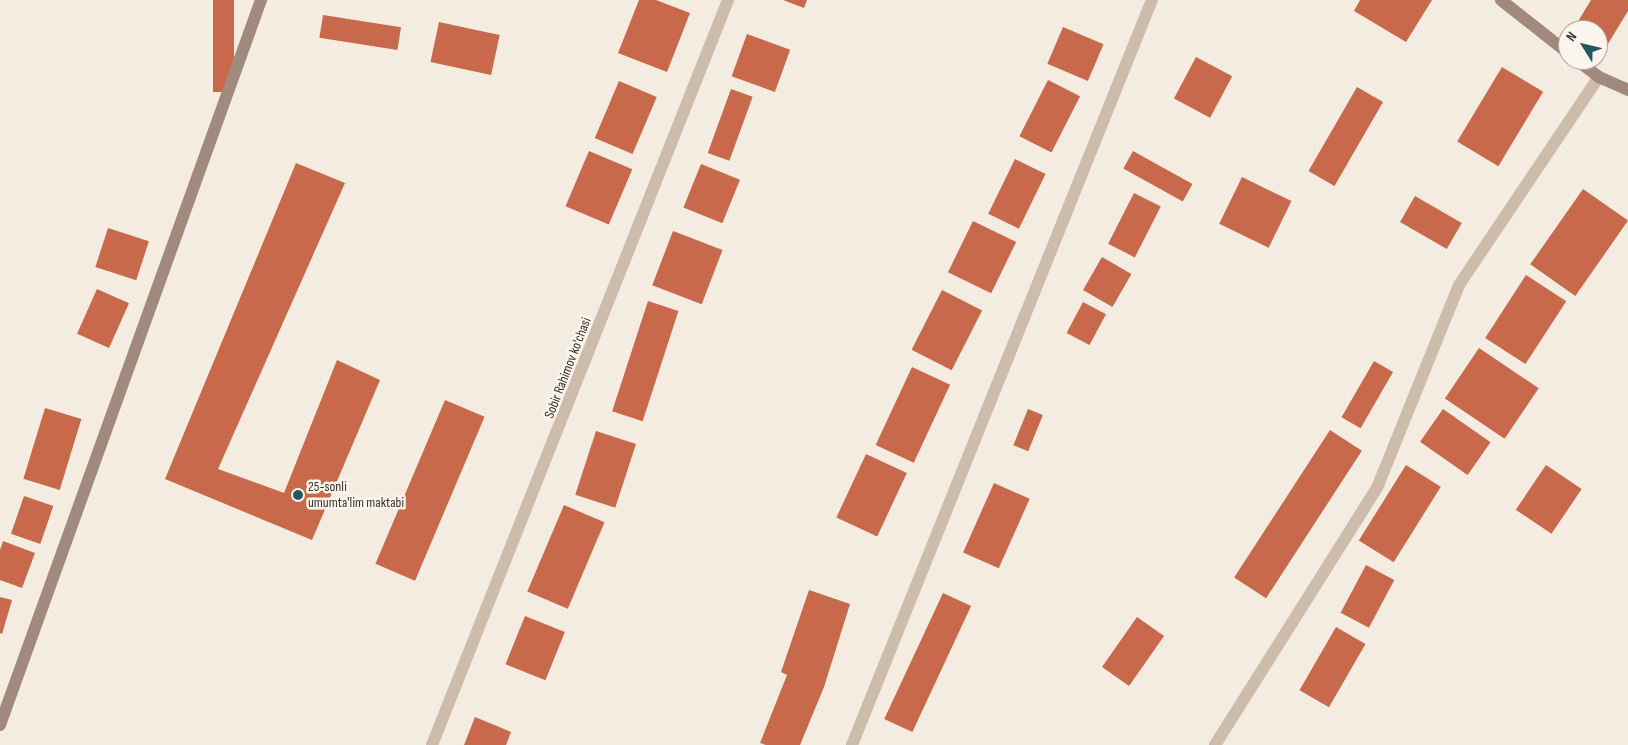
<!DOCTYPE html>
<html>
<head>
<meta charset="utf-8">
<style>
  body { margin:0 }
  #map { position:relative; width:1628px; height:745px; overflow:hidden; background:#f4ebe1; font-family:"Sofia Sans Condensed",sans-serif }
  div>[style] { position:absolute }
  .building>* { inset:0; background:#c8694b; transform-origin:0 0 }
  .street>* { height:12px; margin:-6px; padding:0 6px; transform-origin:6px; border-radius:6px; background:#cdbbac }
  .secondary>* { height:12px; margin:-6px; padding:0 6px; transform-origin:6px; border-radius:6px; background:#a18a7d }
  .dots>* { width:14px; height:14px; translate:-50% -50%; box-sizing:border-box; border:2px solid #fbf5ee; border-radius:50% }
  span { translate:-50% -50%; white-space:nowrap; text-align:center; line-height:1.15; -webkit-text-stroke:5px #fbf5ee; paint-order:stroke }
  .street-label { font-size:14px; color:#3b302b }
  .poi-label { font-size:14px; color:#3b302b }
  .left { translate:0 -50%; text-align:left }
  .north { position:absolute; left:1558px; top:20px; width:50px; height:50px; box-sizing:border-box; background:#fbf5ee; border:1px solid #aea6a0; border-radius:50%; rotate:306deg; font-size:14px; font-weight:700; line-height:20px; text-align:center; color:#3b302b }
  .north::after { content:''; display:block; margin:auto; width:18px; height:22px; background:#1f5a5e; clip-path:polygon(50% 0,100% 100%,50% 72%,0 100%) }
</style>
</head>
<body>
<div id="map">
  <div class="building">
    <div style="left:213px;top:0;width:21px;height:92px"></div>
    <div style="clip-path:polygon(639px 0,656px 0,690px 13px,667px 72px,618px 53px)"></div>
    <div style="clip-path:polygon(783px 0,807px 0,804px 8px)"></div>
    <div style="clip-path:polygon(1360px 0,1432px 0,1406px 42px,1354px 11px)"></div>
    <div style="clip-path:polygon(1591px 0,1628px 0,1628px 11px,1606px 47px,1598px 42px,1598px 30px,1574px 28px)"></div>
    <div style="left:323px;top:15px;width:79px;height:23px;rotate:9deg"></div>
    <div style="left:439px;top:22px;width:62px;height:41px;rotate:12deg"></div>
    <div style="left:1063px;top:27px;width:44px;height:40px;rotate:23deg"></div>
    <div style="left:747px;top:34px;width:46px;height:45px;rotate:20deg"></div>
    <div style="left:1196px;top:57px;width:41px;height:47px;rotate:28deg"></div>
    <div style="left:1502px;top:67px;width:48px;height:87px;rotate:31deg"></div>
    <div style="left:1048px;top:80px;width:36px;height:63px;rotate:27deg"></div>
    <div style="left:619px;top:81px;width:41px;height:62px;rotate:23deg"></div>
    <div style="left:1357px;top:87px;width:30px;height:97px;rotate:30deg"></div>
    <div style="left:731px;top:89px;width:23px;height:68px;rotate:20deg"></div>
    <div style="left:589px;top:151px;width:47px;height:60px;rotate:23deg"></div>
    <div style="left:1133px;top:151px;width:68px;height:20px;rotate:29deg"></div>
    <div style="left:1015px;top:159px;width:34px;height:61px;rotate:26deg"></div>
    <div style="clip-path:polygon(296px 163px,345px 183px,218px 469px,284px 493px,337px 360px,380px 380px,312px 540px,165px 479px)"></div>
    <div style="left:701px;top:164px;width:42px;height:47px;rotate:22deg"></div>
    <div style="left:1242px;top:177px;width:55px;height:52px;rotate:26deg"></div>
    <div style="left:1583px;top:189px;width:55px;height:92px;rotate:35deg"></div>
    <div style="left:1134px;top:193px;width:30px;height:57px;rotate:27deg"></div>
    <div style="left:1415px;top:196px;width:54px;height:30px;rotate:30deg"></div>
    <div style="left:973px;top:221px;width:48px;height:57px;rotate:26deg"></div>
    <div style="left:108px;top:228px;width:43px;height:41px;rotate:18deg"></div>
    <div style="left:673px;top:231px;width:53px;height:58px;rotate:21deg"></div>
    <div style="left:1102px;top:257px;width:34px;height:38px;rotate:30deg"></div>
    <div style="left:1526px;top:275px;width:48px;height:75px;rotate:33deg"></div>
    <div style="left:97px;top:289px;width:35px;height:49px;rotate:24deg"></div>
    <div style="left:942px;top:290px;width:45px;height:67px;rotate:27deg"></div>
    <div style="left:648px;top:301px;width:32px;height:116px;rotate:18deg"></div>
    <div style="left:1083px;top:302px;width:26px;height:35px;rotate:28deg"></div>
    <div style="left:1479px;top:348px;width:72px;height:61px;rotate:34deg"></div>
    <div style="left:1374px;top:361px;width:22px;height:65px;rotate:30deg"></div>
    <div style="left:912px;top:367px;width:42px;height:86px;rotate:25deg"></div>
    <div style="left:445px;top:400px;width:43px;height:178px;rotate:23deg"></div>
    <div style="left:45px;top:408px;width:38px;height:74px;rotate:17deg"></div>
    <div style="left:1028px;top:409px;width:16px;height:39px;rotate:22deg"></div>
    <div style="left:1443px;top:409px;width:58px;height:40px;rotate:35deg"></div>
    <div style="left:1330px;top:430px;width:38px;height:176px;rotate:33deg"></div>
    <div style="left:596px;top:431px;width:42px;height:67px;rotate:18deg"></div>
    <div style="left:866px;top:454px;width:45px;height:70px;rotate:25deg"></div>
    <div style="left:1406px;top:465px;width:41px;height:89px;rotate:32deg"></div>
    <div style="left:1546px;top:465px;width:43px;height:54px;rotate:34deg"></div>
    <div style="left:994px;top:483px;width:39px;height:76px;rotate:24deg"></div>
    <div style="left:24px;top:496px;width:31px;height:40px;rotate:19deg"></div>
    <div style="left:564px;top:505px;width:44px;height:94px;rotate:23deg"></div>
    <div style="clip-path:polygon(3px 541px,35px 553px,22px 588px,0 580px,0 550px)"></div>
    <div style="left:1366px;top:565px;width:32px;height:54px;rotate:28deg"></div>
    <div style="clip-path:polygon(809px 590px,850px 604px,824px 687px,800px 745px,766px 745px,760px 743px,787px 675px,781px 672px)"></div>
    <div style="left:943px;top:593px;width:31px;height:139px;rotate:25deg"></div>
    <div style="clip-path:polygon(0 597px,12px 600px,2px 634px,0 633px)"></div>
    <div style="left:525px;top:616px;width:43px;height:52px;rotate:22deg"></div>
    <div style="left:1137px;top:617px;width:33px;height:61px;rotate:35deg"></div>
    <div style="left:1336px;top:627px;width:34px;height:73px;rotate:30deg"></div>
    <div style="clip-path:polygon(475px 717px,511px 732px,506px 745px,464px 745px)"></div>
  </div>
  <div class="street">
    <div style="left:432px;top:745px;width:802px;rotate:-68.33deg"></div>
    <div style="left:852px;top:745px;width:803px;rotate:-68.07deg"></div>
    <div style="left:1215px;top:745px;width:304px;rotate:-57.8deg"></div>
    <div style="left:1377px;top:488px;width:219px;rotate:-68deg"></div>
    <div style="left:1459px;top:285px;width:251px;rotate:-56.1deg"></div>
  </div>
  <div class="secondary">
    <div style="left:1501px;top:0;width:85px;rotate:38.3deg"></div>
    <div style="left:1577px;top:60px;width:28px;rotate:38deg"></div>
    <div style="left:1599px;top:77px;width:32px;rotate:24deg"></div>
    <div style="left:0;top:725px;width:771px;rotate:-70.2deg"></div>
  </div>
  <div class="dots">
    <div style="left:298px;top:495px;background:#1f5a5e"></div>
  </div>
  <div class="street-label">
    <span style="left:568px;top:368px;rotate:-69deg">Sobir Rahimov ko'chasi</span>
  </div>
  <div class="poi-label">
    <span class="left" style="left:308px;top:495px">25-sonli<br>umumta'lim maktabi</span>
  </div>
  <div class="north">N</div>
</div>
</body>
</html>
